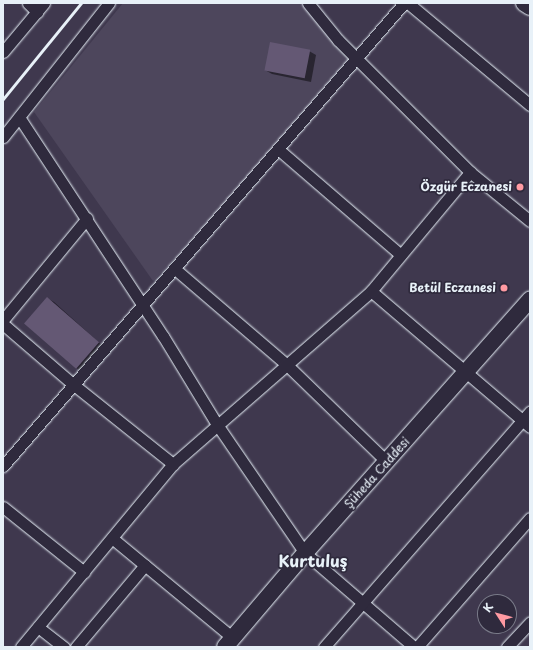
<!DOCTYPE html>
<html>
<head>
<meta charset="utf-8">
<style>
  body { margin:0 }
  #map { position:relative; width:533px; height:650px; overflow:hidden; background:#3f384e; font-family:"Playpen Sans",sans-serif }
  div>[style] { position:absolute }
  .built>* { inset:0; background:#4d465c }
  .shadow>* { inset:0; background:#0007 }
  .building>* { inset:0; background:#645874; transform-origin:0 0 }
  .roads { filter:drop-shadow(0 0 1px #e8f1f8) drop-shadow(0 0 1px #e8f1f8) }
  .minor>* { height:11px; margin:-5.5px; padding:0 5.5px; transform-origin:5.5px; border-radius:5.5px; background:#2f2a3d }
  .secondary>* { height:16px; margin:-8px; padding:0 8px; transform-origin:8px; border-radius:8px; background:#2f2a3d }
  .rail>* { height:3px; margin:-1.5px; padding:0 1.5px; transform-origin:1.5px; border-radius:1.5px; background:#e8f1f8 }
  .dots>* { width:11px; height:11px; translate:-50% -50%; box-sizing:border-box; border:2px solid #2f2a3d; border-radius:50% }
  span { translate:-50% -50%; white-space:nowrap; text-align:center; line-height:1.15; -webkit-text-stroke:3.5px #2f2a3d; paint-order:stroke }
  .poi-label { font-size:12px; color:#e8f1f8; font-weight:700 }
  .right { translate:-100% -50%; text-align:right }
  .street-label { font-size:12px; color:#e8f1f8 }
  .district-label { font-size:16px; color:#e8f1f8; font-weight:700 }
  .frame { position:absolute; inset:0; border:4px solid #e8f1f8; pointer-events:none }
  .north { position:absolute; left:477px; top:594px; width:40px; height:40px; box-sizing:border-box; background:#2f2a3d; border:1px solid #797a88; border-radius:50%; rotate:306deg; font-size:11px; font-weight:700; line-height:16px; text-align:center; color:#e8f1f8 }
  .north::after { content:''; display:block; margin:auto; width:14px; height:18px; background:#ff9aa2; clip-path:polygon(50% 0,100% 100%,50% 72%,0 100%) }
</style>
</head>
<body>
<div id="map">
  <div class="built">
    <div style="clip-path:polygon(123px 3px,301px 3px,350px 57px,206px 227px,153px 281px,34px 112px)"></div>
  </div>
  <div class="shadow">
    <div style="clip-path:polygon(309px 51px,316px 55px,311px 82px,272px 74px,265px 70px)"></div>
    <div style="clip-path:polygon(47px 298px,54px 302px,105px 348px,83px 372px,76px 368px)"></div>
  </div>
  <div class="building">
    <div style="left:270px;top:42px;width:41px;height:29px;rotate:11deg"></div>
    <div style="left:47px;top:297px;width:69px;height:35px;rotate:41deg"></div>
  </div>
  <div class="roads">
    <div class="minor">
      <div style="left:28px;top:3px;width:13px;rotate:45deg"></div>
      <div style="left:308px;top:3px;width:48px;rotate:51deg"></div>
      <div style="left:338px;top:40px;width:187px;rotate:45deg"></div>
      <div style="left:470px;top:172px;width:77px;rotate:39.2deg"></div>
      <div style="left:408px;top:3px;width:159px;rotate:39.9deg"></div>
      <div style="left:3px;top:52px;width:64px;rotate:-50.1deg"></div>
      <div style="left:19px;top:117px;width:262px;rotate:56.7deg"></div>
      <div style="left:163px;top:336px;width:105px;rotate:58.6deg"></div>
      <div style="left:218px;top:426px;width:154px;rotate:55.6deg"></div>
      <div style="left:305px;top:553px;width:144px;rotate:40.8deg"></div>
      <div style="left:3px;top:137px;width:171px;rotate:-51.7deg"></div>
      <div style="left:278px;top:149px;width:162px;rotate:40.8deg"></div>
      <div style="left:175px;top:269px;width:148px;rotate:40.6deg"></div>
      <div style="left:287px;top:365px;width:139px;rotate:44.1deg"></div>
      <div style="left:371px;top:291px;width:209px;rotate:40.5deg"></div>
      <div style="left:3px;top:320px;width:132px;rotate:-50.5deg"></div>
      <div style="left:3px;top:324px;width:94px;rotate:40.7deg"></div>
      <div style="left:74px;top:385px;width:127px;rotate:38.6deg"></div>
      <div style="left:3px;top:466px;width:613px;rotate:-49.1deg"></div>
      <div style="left:3px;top:507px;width:104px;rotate:38.7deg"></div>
      <div style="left:112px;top:538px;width:157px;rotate:39.6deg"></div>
      <div style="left:38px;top:627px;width:33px;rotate:38deg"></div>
      <div style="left:21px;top:647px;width:238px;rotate:-50.3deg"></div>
      <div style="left:173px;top:464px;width:263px;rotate:-41.1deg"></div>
      <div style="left:371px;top:291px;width:155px;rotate:-50.2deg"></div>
      <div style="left:76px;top:647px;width:107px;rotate:-49.9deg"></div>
      <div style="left:324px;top:647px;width:313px;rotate:-48.8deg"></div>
      <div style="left:417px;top:647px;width:171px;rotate:-48.8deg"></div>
      <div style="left:507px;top:647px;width:34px;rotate:-47deg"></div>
    </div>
    <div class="secondary">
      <div style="left:524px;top:3px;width:7px;rotate:34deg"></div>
      <div style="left:225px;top:647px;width:123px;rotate:-49.6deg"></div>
      <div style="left:305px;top:553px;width:339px;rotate:-48.4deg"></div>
    </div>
  </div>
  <div class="rail">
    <div style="left:3px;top:99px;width:124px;rotate:-50.9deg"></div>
  </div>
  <div class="dots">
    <div style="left:520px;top:187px;background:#ff9aa2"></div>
    <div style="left:504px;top:288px;background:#ff9aa2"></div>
  </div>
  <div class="poi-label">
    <span class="right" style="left:512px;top:187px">Özgür Eczanesi</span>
    <span class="right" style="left:496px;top:288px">Betül Eczanesi</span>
  </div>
  <div class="street-label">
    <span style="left:377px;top:473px;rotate:-48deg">Şüheda Caddesi</span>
  </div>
  <div class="district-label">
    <span style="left:313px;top:560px">Kurtuluş</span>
  </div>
  <div class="frame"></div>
  <div class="north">K</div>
</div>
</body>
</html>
